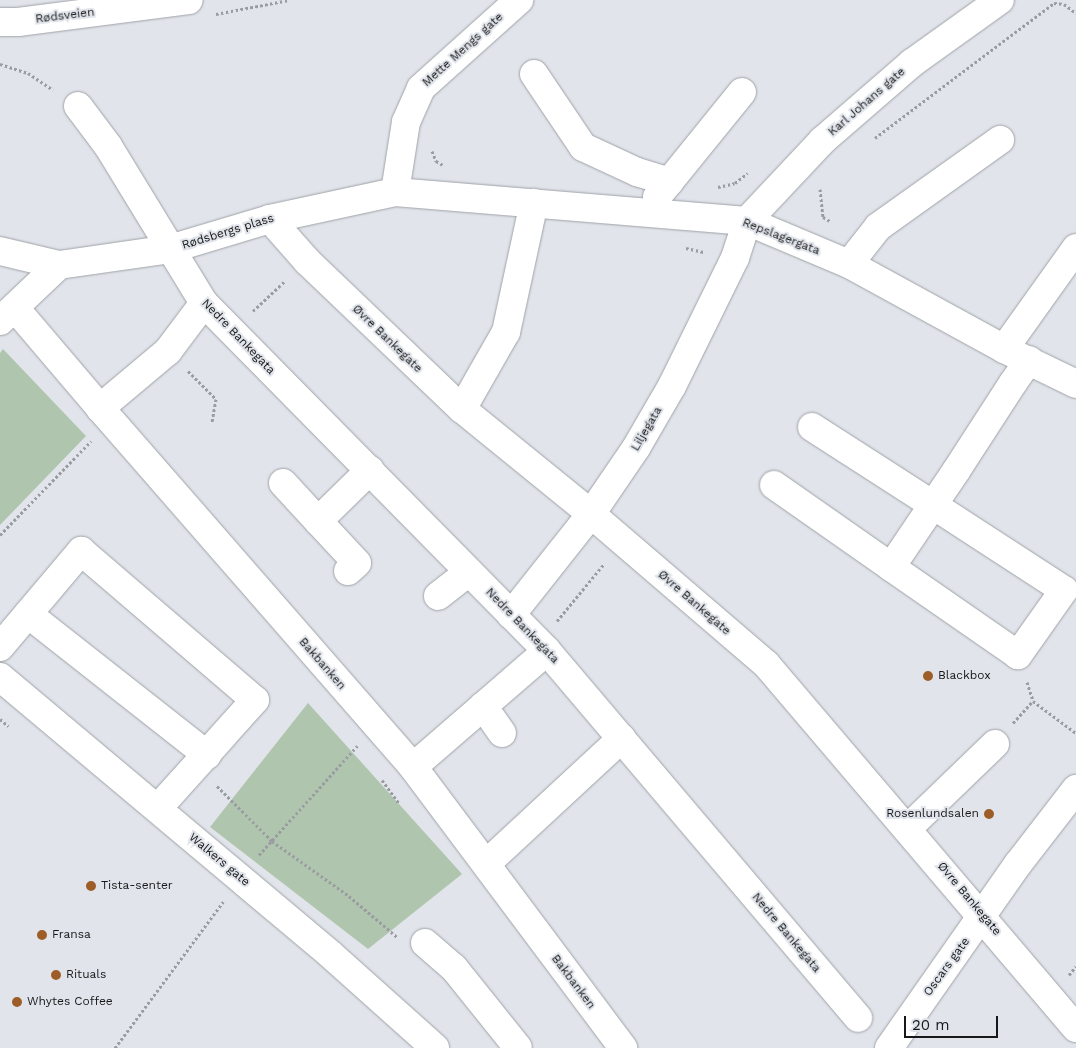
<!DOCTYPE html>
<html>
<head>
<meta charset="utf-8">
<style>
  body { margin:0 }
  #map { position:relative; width:1076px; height:1048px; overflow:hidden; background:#e1e5eb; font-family:"Work Sans",sans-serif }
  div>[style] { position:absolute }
  .green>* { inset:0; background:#b0c5ae }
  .path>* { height:3px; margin-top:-1.5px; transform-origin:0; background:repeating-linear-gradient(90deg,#999da1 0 2.5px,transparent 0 5px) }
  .roads { filter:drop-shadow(0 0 1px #9fa2a7) drop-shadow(0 0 1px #9fa2a7) }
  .minor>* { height:28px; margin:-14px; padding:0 14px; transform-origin:14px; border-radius:14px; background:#fff }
  .dots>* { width:14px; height:14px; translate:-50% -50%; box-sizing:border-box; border:2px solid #e1e5eb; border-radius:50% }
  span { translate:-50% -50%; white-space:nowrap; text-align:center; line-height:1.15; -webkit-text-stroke:4px #e1e5eb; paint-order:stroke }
  .street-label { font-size:12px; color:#161819 }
  .poi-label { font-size:12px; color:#161819 }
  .left { translate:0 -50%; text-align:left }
  .right { translate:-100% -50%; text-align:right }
  .scale { position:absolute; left:904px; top:1016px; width:94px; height:22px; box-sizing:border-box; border:2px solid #161819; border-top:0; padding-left:6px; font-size:15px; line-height:18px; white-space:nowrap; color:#161819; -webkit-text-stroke:4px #e1e5eb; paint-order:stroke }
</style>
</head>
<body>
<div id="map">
  <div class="green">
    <div style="clip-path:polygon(3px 349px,86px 436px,0 525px,0 353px)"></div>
    <div style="clip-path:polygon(308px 703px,462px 874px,368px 949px,210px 827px)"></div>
  </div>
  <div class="path">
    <div style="left:216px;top:14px;width:74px;rotate:-10.9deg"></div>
    <div style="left:0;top:64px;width:29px;rotate:18deg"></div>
    <div style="left:28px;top:73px;width:30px;rotate:34deg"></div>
    <div style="left:875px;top:138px;width:224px;rotate:-37deg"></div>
    <div style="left:1054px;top:3px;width:10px;rotate:6deg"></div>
    <div style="left:1064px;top:4px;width:15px;rotate:37deg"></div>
    <div style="left:432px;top:151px;width:11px;rotate:68deg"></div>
    <div style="left:436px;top:161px;width:8px;rotate:30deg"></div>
    <div style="left:718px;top:187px;width:17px;rotate:-13deg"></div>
    <div style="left:735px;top:183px;width:16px;rotate:-38deg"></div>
    <div style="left:820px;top:189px;width:28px;rotate:84deg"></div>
    <div style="left:823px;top:217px;width:8px;rotate:30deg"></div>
    <div style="left:686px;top:248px;width:18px;rotate:13deg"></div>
    <div style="left:253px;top:311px;width:44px;rotate:-43.2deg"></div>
    <div style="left:188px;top:371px;width:40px;rotate:45deg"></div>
    <div style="left:216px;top:399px;width:23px;rotate:100deg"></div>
    <div style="left:0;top:535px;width:131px;rotate:-45.9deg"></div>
    <div style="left:557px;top:621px;width:74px;rotate:-50.5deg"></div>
    <div style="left:1027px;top:682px;width:20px;rotate:72deg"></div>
    <div style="left:1033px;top:701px;width:54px;rotate:36.7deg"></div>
    <div style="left:0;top:719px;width:11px;rotate:41deg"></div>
    <div style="left:1013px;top:723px;width:30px;rotate:-48deg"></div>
    <div style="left:382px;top:780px;width:29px;rotate:54deg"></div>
    <div style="left:217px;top:786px;width:78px;rotate:45deg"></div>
    <div style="left:272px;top:841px;width:95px;rotate:35.5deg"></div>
    <div style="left:349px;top:896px;width:63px;rotate:40.5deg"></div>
    <div style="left:259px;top:855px;width:147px;rotate:-48deg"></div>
    <div style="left:1069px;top:975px;width:11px;rotate:-52deg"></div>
    <div style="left:115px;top:1048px;width:182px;rotate:-53.5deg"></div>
  </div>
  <div class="roads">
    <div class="minor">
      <div style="left:0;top:22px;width:18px"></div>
      <div style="left:18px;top:22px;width:172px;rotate:-7.3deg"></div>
      <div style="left:534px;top:74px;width:88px;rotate:56.1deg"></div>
      <div style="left:583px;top:147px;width:60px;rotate:24.8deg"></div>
      <div style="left:637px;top:172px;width:34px;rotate:17deg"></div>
      <div style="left:78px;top:106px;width:50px;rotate:53.1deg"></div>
      <div style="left:108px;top:146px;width:184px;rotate:58.6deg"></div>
      <div style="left:204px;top:303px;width:489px;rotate:45.4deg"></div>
      <div style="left:547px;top:651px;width:481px;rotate:49.7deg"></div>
      <div style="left:395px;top:192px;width:71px;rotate:-81.1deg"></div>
      <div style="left:406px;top:122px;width:37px;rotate:-66deg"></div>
      <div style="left:421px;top:88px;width:132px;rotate:-41.9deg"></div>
      <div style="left:657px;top:197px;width:135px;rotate:-51deg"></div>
      <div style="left:270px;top:219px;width:56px;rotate:48.6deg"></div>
      <div style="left:307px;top:261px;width:214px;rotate:43.7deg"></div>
      <div style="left:462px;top:409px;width:166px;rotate:39.1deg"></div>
      <div style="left:591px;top:514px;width:230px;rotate:40.6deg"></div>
      <div style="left:766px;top:664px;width:478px;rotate:49.6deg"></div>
      <div style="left:0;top:251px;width:61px;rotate:13.3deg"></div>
      <div style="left:59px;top:265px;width:112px;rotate:-8.2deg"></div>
      <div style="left:170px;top:249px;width:104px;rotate:-16.7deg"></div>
      <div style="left:270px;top:219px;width:128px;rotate:-12.2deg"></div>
      <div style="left:395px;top:192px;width:353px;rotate:4.7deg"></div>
      <div style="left:747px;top:221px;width:111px;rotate:22.9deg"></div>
      <div style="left:849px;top:264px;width:177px;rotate:28.7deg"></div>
      <div style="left:1004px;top:349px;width:80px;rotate:25.9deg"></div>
      <div style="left:849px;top:264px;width:47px;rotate:-51.9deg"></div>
      <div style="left:878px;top:227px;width:150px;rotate:-35.5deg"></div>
      <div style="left:204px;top:303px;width:60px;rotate:126.9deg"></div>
      <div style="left:168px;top:351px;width:89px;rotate:140deg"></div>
      <div style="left:100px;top:408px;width:476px;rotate:48.9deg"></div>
      <div style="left:413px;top:767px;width:351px;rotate:53.2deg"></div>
      <div style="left:15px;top:308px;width:131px;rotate:49.6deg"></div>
      <div style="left:0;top:321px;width:81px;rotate:-43.5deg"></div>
      <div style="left:1004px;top:349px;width:124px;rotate:-54.5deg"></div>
      <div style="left:462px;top:409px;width:89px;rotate:-60.3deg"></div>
      <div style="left:506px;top:332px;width:132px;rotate:-77.8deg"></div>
      <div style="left:812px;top:427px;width:144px;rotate:32.8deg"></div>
      <div style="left:933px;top:505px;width:156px;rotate:33deg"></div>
      <div style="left:1064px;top:590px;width:80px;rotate:125.3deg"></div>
      <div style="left:1018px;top:655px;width:155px;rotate:-145.3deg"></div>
      <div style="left:891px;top:567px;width:75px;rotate:-55.9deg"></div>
      <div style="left:933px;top:505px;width:41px;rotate:-55.9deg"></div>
      <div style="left:956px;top:471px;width:105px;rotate:-57.1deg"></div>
      <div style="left:1013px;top:383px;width:28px;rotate:-55deg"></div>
      <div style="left:283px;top:483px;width:52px;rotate:47.4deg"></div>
      <div style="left:318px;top:521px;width:73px;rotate:-44.4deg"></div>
      <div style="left:774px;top:485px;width:143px;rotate:35deg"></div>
      <div style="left:318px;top:521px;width:57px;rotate:47.1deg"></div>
      <div style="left:357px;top:563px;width:12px;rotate:138deg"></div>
      <div style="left:438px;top:596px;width:39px;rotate:-38deg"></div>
      <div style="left:28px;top:614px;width:228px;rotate:38.2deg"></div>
      <div style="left:511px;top:615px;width:129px;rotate:-51.6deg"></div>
      <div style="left:591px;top:514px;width:80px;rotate:-55.7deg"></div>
      <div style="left:636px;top:448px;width:72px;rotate:-59.9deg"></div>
      <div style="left:672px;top:386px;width:143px;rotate:-63.8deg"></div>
      <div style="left:735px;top:258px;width:39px;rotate:-72deg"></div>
      <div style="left:747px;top:221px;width:110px;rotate:-46.8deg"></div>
      <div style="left:822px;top:141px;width:119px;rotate:-40.9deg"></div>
      <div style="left:912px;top:63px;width:108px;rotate:-35.6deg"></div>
      <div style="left:0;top:647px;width:126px;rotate:-49.8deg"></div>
      <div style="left:81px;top:551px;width:229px;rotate:40.6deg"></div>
      <div style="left:255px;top:700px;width:145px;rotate:131.9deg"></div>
      <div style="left:0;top:677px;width:431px;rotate:40deg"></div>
      <div style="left:330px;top:954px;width:141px;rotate:41.8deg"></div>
      <div style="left:483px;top:706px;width:33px;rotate:55deg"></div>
      <div style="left:413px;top:767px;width:177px;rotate:-40.9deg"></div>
      <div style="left:908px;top:828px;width:121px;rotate:-44deg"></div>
      <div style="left:486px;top:864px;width:185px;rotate:-42.8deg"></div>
      <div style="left:425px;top:943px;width:38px;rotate:41deg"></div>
      <div style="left:454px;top:968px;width:102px;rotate:51.3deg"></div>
      <div style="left:889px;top:1048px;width:225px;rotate:-55deg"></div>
      <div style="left:1018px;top:864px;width:95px;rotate:-52.3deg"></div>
    </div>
  </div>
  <div class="dots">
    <div style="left:928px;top:676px;background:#9e5d28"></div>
    <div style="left:989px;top:814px;background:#9e5d28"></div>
    <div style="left:91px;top:886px;background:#9e5d28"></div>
    <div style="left:42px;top:935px;background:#9e5d28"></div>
    <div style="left:56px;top:975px;background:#9e5d28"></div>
    <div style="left:17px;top:1002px;background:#9e5d28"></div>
  </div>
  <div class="street-label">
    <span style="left:65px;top:16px;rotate:-7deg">Rødsveien</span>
    <span style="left:463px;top:50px;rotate:-42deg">Mette Mengs gate</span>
    <span style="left:867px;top:102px;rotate:-41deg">Karl Johans gate</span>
    <span style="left:228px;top:232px;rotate:-17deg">Rødsbergs plass</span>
    <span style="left:781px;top:237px;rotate:21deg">Repslagergata</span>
    <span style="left:238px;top:337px;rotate:46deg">Nedre Bankegata</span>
    <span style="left:387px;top:339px;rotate:44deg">Øvre Bankegate</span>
    <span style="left:647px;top:429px;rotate:-60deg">Liljegata</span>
    <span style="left:694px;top:603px;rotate:41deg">Øvre Bankegate</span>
    <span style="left:522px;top:626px;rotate:46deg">Nedre Bankegata</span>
    <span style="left:322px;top:664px;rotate:49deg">Bakbanken</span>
    <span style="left:219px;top:860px;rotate:40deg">Walkers gate</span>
    <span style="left:969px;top:899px;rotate:50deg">Øvre Bankegate</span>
    <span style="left:786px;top:933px;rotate:50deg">Nedre Bankegata</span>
    <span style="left:947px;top:967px;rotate:-54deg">Oscars gate</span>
    <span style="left:573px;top:982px;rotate:53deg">Bakbanken</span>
  </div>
  <div class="poi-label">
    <span class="left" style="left:938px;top:676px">Blackbox</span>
    <span class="right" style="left:979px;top:814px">Rosenlundsalen</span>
    <span class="left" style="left:101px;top:886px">Tista-senter</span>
    <span class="left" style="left:52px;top:935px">Fransa</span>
    <span class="left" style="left:66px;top:975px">Rituals</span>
    <span class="left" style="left:27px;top:1002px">Whytes Coffee</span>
  </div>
  <div class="scale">20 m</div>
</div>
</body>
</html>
